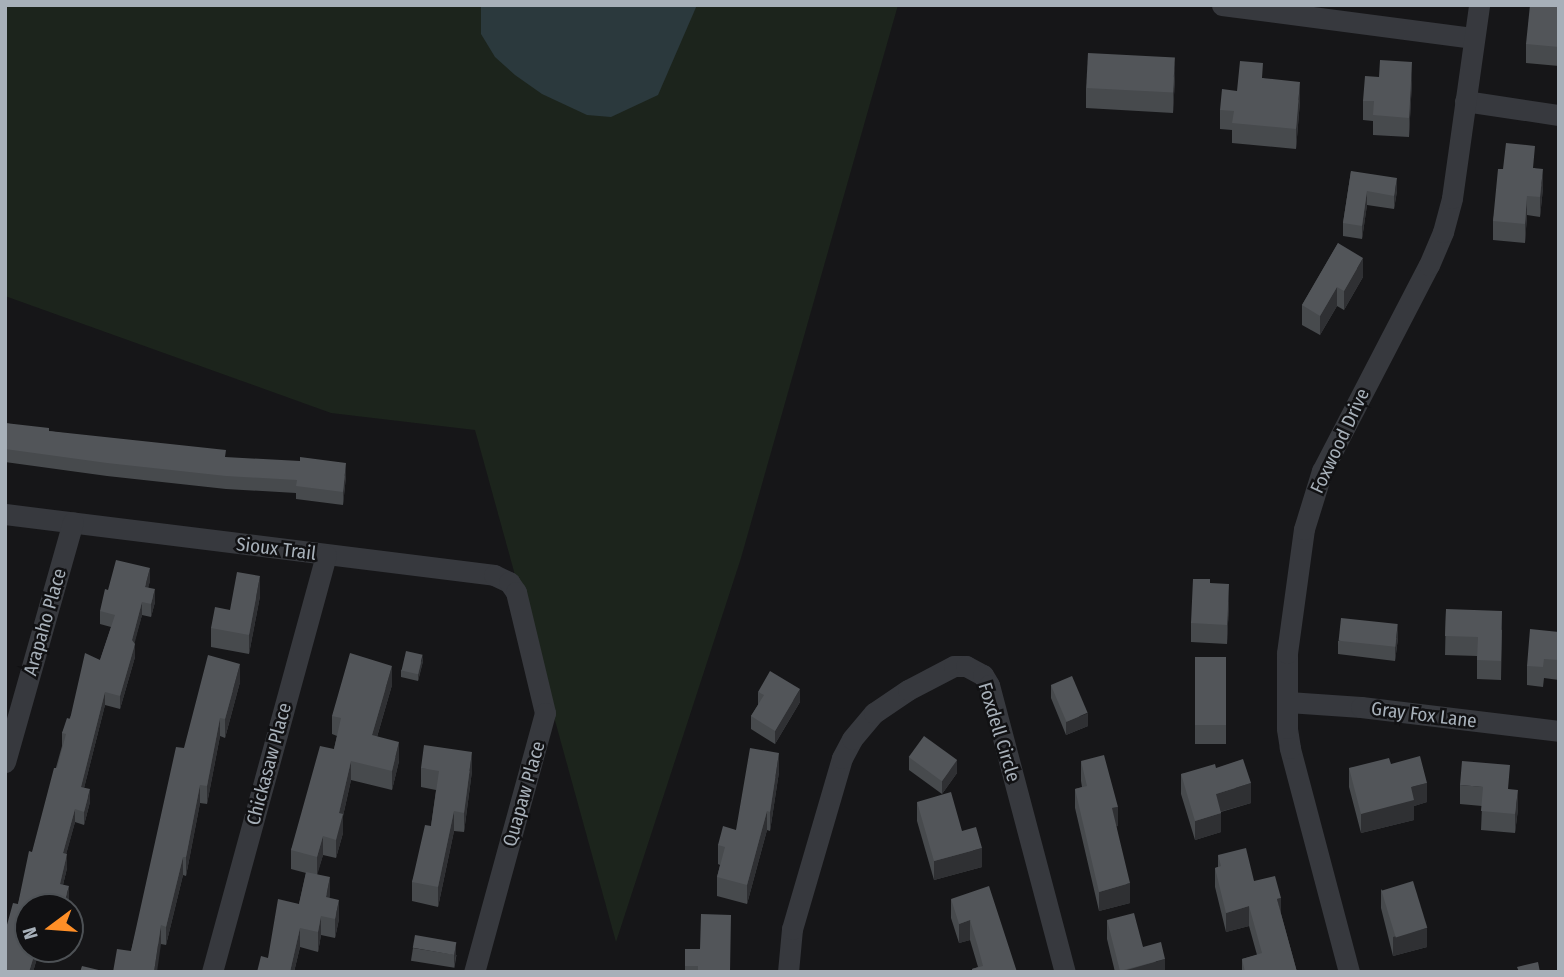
<!DOCTYPE html>
<html>
<head>
<meta charset="utf-8">
<style>
  body { margin:0 }
  #map { position:relative; width:1564px; height:977px; overflow:hidden; background:#161618; font-family:"Fira Sans Condensed",sans-serif }
  div>[style] { position:absolute }
  .green>* { inset:0; background:#1c241c }
  .water>* { inset:0; background:#2b393d }
  .street>* { height:21px; margin:-10.5px; padding:0 10.5px; transform-origin:10.5px; border-radius:10.5px; background:#37393e }
  .wall>* { inset:0; background:#474a4d; transform-origin:0 0 }
  .shaded-wall>* { inset:0; background:#2f3033 }
  .building>* { inset:0; background:#525559; transform-origin:0 0 }
  span { translate:-50% -50%; white-space:nowrap; text-align:center; line-height:1.15; -webkit-text-stroke:5px #111113; paint-order:stroke }
  .street-label { font-size:19px; color:#a7b0b9 }
  .frame { position:absolute; inset:0; border:7px solid #a7b0b9; pointer-events:none }
  .north { position:absolute; left:14px; top:893px; width:70px; height:70px; box-sizing:border-box; background:#111113; border:2px solid #4d5155; border-radius:50%; rotate:254deg; font-size:19px; font-weight:700; line-height:28px; text-align:center; color:#a7b0b9 }
  .north::after { content:''; display:block; margin:auto; width:24px; height:32px; background:#ff8f27; clip-path:polygon(50% 0,100% 100%,50% 72%,0 100%) }
</style>
</head>
<body>
<div id="map">
  <div class="green">
    <div style="clip-path:polygon(5px 5px,898px 5px,741px 558px,616px 942px,475px 430px,331px 413px,5px 296px)"></div>
  </div>
  <div class="water">
    <div style="clip-path:polygon(481px 5px,697px 5px,658px 95px,611px 117px,587px 115px,542px 94px,515px 75px,495px 57px,481px 34px)"></div>
  </div>
  <div class="street">
    <div style="left:1222px;top:5px;width:254px;rotate:7.5deg"></div>
    <div style="left:1465px;top:101px;width:95px;rotate:8.5deg"></div>
    <div style="left:5px;top:514px;width:493px;rotate:7.1deg"></div>
    <div style="left:494px;top:575px;width:17px;rotate:25deg"></div>
    <div style="left:509px;top:582px;width:12px;rotate:55deg"></div>
    <div style="left:516px;top:592px;width:124px;rotate:76.5deg"></div>
    <div style="left:545px;top:713px;width:269px;rotate:105.3deg"></div>
    <div style="left:1288px;top:702px;width:73px;rotate:3.9deg"></div>
    <div style="left:1361px;top:707px;width:199px;rotate:6.9deg"></div>
    <div style="left:5px;top:762px;width:249px;rotate:-74.2deg"></div>
    <div style="left:212px;top:972px;width:432px;rotate:-74.7deg"></div>
    <div style="left:788px;top:972px;width:43px;rotate:-84.7deg"></div>
    <div style="left:792px;top:929px;width:178px;rotate:-73.7deg"></div>
    <div style="left:842px;top:758px;width:21px;rotate:-62deg"></div>
    <div style="left:852px;top:739px;width:34px;rotate:-50deg"></div>
    <div style="left:874px;top:713px;width:41px;rotate:-34.1deg"></div>
    <div style="left:908px;top:690px;width:52px;rotate:-27.6deg"></div>
    <div style="left:954px;top:666px;width:12px"></div>
    <div style="left:966px;top:666px;width:19px;rotate:28deg"></div>
    <div style="left:983px;top:675px;width:12px;rotate:59deg"></div>
    <div style="left:989px;top:685px;width:297px;rotate:75.2deg"></div>
    <div style="left:1349px;top:972px;width:232px;rotate:-104.8deg"></div>
    <div style="left:1290px;top:748px;width:20px;rotate:-99deg"></div>
    <div style="left:1287px;top:728px;width:75px;rotate:-90deg"></div>
    <div style="left:1287px;top:653px;width:125px;rotate:-82.2deg"></div>
    <div style="left:1304px;top:529px;width:61px;rotate:-72.8deg"></div>
    <div style="left:1322px;top:471px;width:232px;rotate:-62.6deg"></div>
    <div style="left:1429px;top:265px;width:36px;rotate:-67deg"></div>
    <div style="left:1443px;top:232px;width:35px;rotate:-75deg"></div>
    <div style="left:1452px;top:198px;width:195px;rotate:-82deg"></div>
  </div>
  <div class="wall">
    <div style="clip-path:polygon(1559px 5px,1559px 66px,1526px 63px,1526px 44px)"></div>
    <div style="clip-path:polygon(1175px 77px,1173px 113px,1086px 108px,1086px 88px)"></div>
    <div style="clip-path:polygon(1379px 77px,1412px 81px,1409px 137px,1373px 135px,1373px 121px,1363px 120px,1363px 101px)"></div>
    <div style="clip-path:polygon(1263px 78px,1300px 101px,1296px 149px,1232px 143px,1232px 130px,1220px 129px,1220px 110px,1237px 91px)"></div>
    <div style="clip-path:polygon(1535px 168px,1543px 188px,1540px 217px,1527px 215px,1525px 243px,1493px 240px,1493px 221px,1503px 169px)"></div>
    <div style="clip-path:polygon(1351px 171px,1397px 191px,1394px 209px,1367px 205px,1362px 239px,1343px 236px,1343px 223px)"></div>
    <div style="clip-path:polygon(1338px 243px,1363px 277px,1344px 310px,1337px 306px,1320px 335px,1302px 325px,1302px 305px)"></div>
    <div style="clip-path:polygon(5px 423px,49px 431px,346px 476px,343px 505px,296px 499px,296px 493px,226px 489px,107px 476px,5px 462px)"></div>
    <div style="clip-path:polygon(150px 581px,148px 587px,155px 602px,151px 617px,142px 615px,134px 643px,135px 657px,120px 709px,105px 705px,84px 788px,90px 802px,84px 825px,75px 822px,66px 854px,67px 868px,63px 885px,69px 899px,66px 907px,28px 907px,28px 949px,48px 949px,45px 960px,37px 958px,33px 972px,5px 972px,5px 932px,18px 904px,62px 746px,62px 733px,100px 660px,111px 627px,100px 624px,100px 611px)"></div>
    <div style="clip-path:polygon(1210px 583px,1229px 603px,1227px 644px,1191px 642px,1191px 623px)"></div>
    <div style="clip-path:polygon(260px 596px,249px 654px,211px 647px,211px 628px,230px 610px)"></div>
    <div style="clip-path:polygon(1446px 609px,1502px 630px,1501px 680px,1477px 679px,1477px 656px,1445px 655px)"></div>
    <div style="clip-path:polygon(1559px 632px,1559px 680px,1544px 678px,1543px 687px,1527px 685px,1527px 666px)"></div>
    <div style="clip-path:polygon(1398px 638px,1395px 661px,1338px 654px,1338px 641px)"></div>
    <div style="left:1195px;top:657px;width:31px;height:87px"></div>
    <div style="clip-path:polygon(423px 661px,418px 681px,401px 677px,401px 670px)"></div>
    <div style="clip-path:polygon(240px 682px,225px 738px,220px 736px,207px 804px,200px 803px,186px 876px,183px 875px,166px 945px,161px 944px,131px 951px,184px 748px)"></div>
    <div style="clip-path:polygon(392px 685px,377px 737px,399px 761px,392px 790px,351px 780px,343px 816px,343px 833px,336px 858px,323px 855px,317px 874px,339px 919px,335px 938px,321px 935px,318px 952px,300px 947px,294px 972px,257px 972px,268px 958px,299px 904px,306px 873px,291px 869px,291px 850px,334px 749px,337px 736px,332px 734px,332px 716px)"></div>
    <div style="clip-path:polygon(1051px 685px,1088px 726px,1066px 735px,1051px 698px)"></div>
    <div style="clip-path:polygon(758px 692px,800px 702px,775px 744px,751px 729px,751px 716px,758px 705px)"></div>
    <div style="clip-path:polygon(909px 757px,957px 773px,942px 794px,909px 770px)"></div>
    <div style="clip-path:polygon(1081px 761px,1118px 826px,1116px 826px,1130px 903px,1099px 911px,1075px 808px,1075px 789px,1082px 787px,1081px 781px)"></div>
    <div style="clip-path:polygon(1391px 764px,1427px 802px,1414px 806px,1414px 820px,1361px 833px,1349px 787px,1349px 768px)"></div>
    <div style="clip-path:polygon(421px 768px,472px 771px,464px 832px,454px 831px,438px 907px,412px 901px,412px 882px,431px 826px,436px 790px,421px 787px)"></div>
    <div style="clip-path:polygon(1216px 768px,1251px 803px,1221px 812px,1221px 832px,1195px 840px,1181px 794px,1181px 774px)"></div>
    <div style="clip-path:polygon(779px 772px,770px 831px,767px 830px,747px 904px,717px 896px,717px 877px,720px 865px,718px 864px,718px 845px,736px 830px)"></div>
    <div style="clip-path:polygon(1460px 785px,1509px 789px,1518px 809px,1515px 833px,1481px 830px,1482px 806px,1460px 804px)"></div>
    <div style="clip-path:polygon(917px 802px,962px 831px,982px 867px,934px 880px,917px 821px)"></div>
    <div style="clip-path:polygon(1218px 855px,1254px 881px,1281px 914px,1297px 972px,1242px 972px,1242px 959px,1257px 955px,1249px 926px,1226px 932px,1215px 887px,1215px 868px,1218px 867px)"></div>
    <div style="clip-path:polygon(1381px 889px,1427px 947px,1393px 956px,1381px 908px)"></div>
    <div style="clip-path:polygon(951px 899px,1017px 972px,972px 972px,972px 969px,978px 967px,970px 940px,959px 943px,951px 918px)"></div>
    <div style="clip-path:polygon(1107px 920px,1143px 947px,1165px 972px,1115px 972px,1107px 939px)"></div>
    <div style="left:413px;top:948px;width:44px;height:13px;rotate:9deg"></div>
    <div style="clip-path:polygon(685px 949px,730px 972px,685px 972px)"></div>
  </div>
  <div class="shaded-wall">
    <div style="clip-path:polygon(1175px 58px,1175px 77px,1173px 113px,1173px 94px)"></div>
    <div style="clip-path:polygon(1412px 62px,1412px 81px,1409px 137px,1409px 118px)"></div>
    <div style="clip-path:polygon(1300px 82px,1300px 101px,1296px 149px,1296px 129px)"></div>
    <div style="clip-path:polygon(1543px 169px,1543px 188px,1540px 217px,1540px 197px)"></div>
    <div style="clip-path:polygon(1397px 178px,1397px 191px,1394px 209px,1394px 196px)"></div>
    <div style="clip-path:polygon(1367px 191px,1367px 205px,1362px 239px,1362px 226px)"></div>
    <div style="clip-path:polygon(1527px 196px,1527px 215px,1525px 243px,1525px 224px)"></div>
    <div style="clip-path:polygon(1363px 258px,1363px 277px,1344px 310px,1344px 291px)"></div>
    <div style="clip-path:polygon(1337px 287px,1337px 306px,1320px 335px,1320px 316px)"></div>
    <div style="clip-path:polygon(346px 463px,346px 476px,343px 505px,343px 492px)"></div>
    <div style="clip-path:polygon(7px 551px,7px 564px,5px 572px,5px 559px)"></div>
    <div style="clip-path:polygon(150px 568px,150px 581px,145px 600px,145px 587px)"></div>
    <div style="clip-path:polygon(260px 576px,260px 596px,249px 654px,249px 635px)"></div>
    <div style="clip-path:polygon(1229px 584px,1229px 603px,1227px 644px,1227px 625px)"></div>
    <div style="clip-path:polygon(155px 589px,155px 602px,151px 617px,151px 604px)"></div>
    <div style="clip-path:polygon(142px 602px,142px 615px,132px 653px,132px 640px)"></div>
    <div style="clip-path:polygon(1398px 624px,1398px 638px,1395px 661px,1395px 648px)"></div>
    <div style="clip-path:polygon(135px 644px,135px 657px,120px 709px,120px 696px)"></div>
    <div style="clip-path:polygon(423px 655px,423px 661px,418px 681px,418px 675px)"></div>
    <div style="clip-path:polygon(240px 664px,240px 682px,225px 738px,225px 719px)"></div>
    <div style="clip-path:polygon(392px 666px,392px 685px,372px 754px,372px 735px)"></div>
    <div style="clip-path:polygon(800px 689px,800px 702px,775px 744px,775px 731px)"></div>
    <div style="clip-path:polygon(105px 692px,105px 705px,81px 800px,81px 787px)"></div>
    <div style="clip-path:polygon(1088px 713px,1088px 726px,1066px 735px,1066px 722px)"></div>
    <div style="clip-path:polygon(220px 718px,220px 736px,207px 804px,207px 786px)"></div>
    <div style="clip-path:polygon(399px 742px,399px 761px,392px 790px,392px 771px)"></div>
    <div style="clip-path:polygon(472px 752px,472px 771px,464px 832px,464px 813px)"></div>
    <div style="clip-path:polygon(779px 753px,779px 772px,770px 831px,770px 812px)"></div>
    <div style="clip-path:polygon(957px 760px,957px 773px,942px 794px,942px 781px)"></div>
    <div style="clip-path:polygon(351px 761px,351px 780px,343px 816px,343px 833px,336px 858px,336px 840px,339px 813px)"></div>
    <div style="clip-path:polygon(1251px 783px,1251px 803px,1216px 813px,1216px 794px)"></div>
    <div style="clip-path:polygon(1427px 783px,1427px 802px,1414px 806px,1414px 820px,1361px 833px,1361px 814px,1411px 787px)"></div>
    <div style="clip-path:polygon(200px 785px,200px 803px,186px 876px,186px 857px)"></div>
    <div style="clip-path:polygon(90px 789px,90px 802px,84px 825px,84px 812px)"></div>
    <div style="clip-path:polygon(1518px 790px,1518px 809px,1515px 833px,1515px 814px)"></div>
    <div style="clip-path:polygon(1118px 807px,1118px 826px,1112px 828px,1112px 808px)"></div>
    <div style="clip-path:polygon(75px 809px,75px 822px,63px 866px,63px 853px)"></div>
    <div style="clip-path:polygon(454px 811px,454px 831px,438px 907px,438px 887px)"></div>
    <div style="clip-path:polygon(767px 811px,767px 830px,747px 904px,747px 885px)"></div>
    <div style="clip-path:polygon(1221px 813px,1221px 832px,1195px 840px,1195px 821px)"></div>
    <div style="clip-path:polygon(323px 836px,323px 855px,317px 876px,317px 857px)"></div>
    <div style="clip-path:polygon(982px 848px,982px 867px,934px 880px,934px 861px)"></div>
    <div style="clip-path:polygon(67px 854px,67px 868px,60px 897px,60px 884px)"></div>
    <div style="clip-path:polygon(183px 857px,183px 875px,166px 945px,166px 927px)"></div>
    <div style="clip-path:polygon(330px 877px,330px 896px,326px 916px,326px 897px)"></div>
    <div style="clip-path:polygon(1130px 883px,1130px 903px,1099px 911px,1099px 892px)"></div>
    <div style="clip-path:polygon(69px 886px,69px 899px,66px 907px,65px 907px,65px 900px)"></div>
    <div style="clip-path:polygon(1281px 898px,1281px 917px,1277px 899px)"></div>
    <div style="clip-path:polygon(339px 900px,339px 919px,335px 938px,335px 919px)"></div>
    <div style="clip-path:polygon(1249px 906px,1249px 926px,1226px 932px,1226px 913px)"></div>
    <div style="clip-path:polygon(321px 916px,321px 935px,318px 952px,318px 932px)"></div>
    <div style="clip-path:polygon(970px 920px,970px 940px,959px 943px,959px 924px)"></div>
    <div style="clip-path:polygon(161px 925px,161px 944px,157px 972px,154px 972px)"></div>
    <div style="clip-path:polygon(300px 928px,300px 947px,294px 972px,290px 972px)"></div>
    <div style="clip-path:polygon(1427px 928px,1427px 947px,1393px 956px,1393px 937px)"></div>
    <div style="clip-path:polygon(456px 942px,456px 955px,454px 968px,454px 955px)"></div>
    <div style="clip-path:polygon(36px 949px,37px 949px,37px 958px,33px 972px,29px 972px)"></div>
    <div style="clip-path:polygon(45px 949px,48px 949px,45px 960px)"></div>
    <div style="clip-path:polygon(1165px 959px,1165px 972px,1120px 972px)"></div>
  </div>
  <div class="building">
    <div style="clip-path:polygon(1530px 5px,1559px 5px,1559px 47px,1526px 44px)"></div>
    <div style="left:1088px;top:53px;width:87px;height:35px;rotate:3deg"></div>
    <div style="clip-path:polygon(1380px 60px,1412px 62px,1409px 118px,1373px 115px,1374px 101px,1363px 101px,1365px 76px,1379px 77px)"></div>
    <div style="clip-path:polygon(1240px 61px,1263px 63px,1262px 78px,1300px 82px,1296px 129px,1232px 123px,1234px 111px,1220px 110px,1222px 89px,1237px 91px)"></div>
    <div style="clip-path:polygon(1506px 143px,1535px 146px,1533px 168px,1543px 169px,1540px 197px,1527px 196px,1525px 224px,1493px 221px,1498px 169px,1503px 169px)"></div>
    <div style="clip-path:polygon(1351px 171px,1397px 178px,1394px 196px,1367px 191px,1362px 226px,1343px 223px)"></div>
    <div style="clip-path:polygon(1338px 243px,1363px 258px,1344px 291px,1337px 287px,1320px 316px,1302px 305px)"></div>
    <div style="clip-path:polygon(5px 423px,49px 428px,49px 431px,226px 450px,225px 457px,300px 461px,300px 457px,346px 463px,343px 492px,296px 486px,297px 480px,226px 476px,107px 463px,5px 449px)"></div>
    <div style="clip-path:polygon(116px 560px,150px 568px,145px 587px,155px 589px,151px 604px,142px 602px,132px 640px,135px 644px,120px 696px,105px 692px,81px 787px,90px 789px,84px 812px,75px 809px,63px 853px,67px 854px,60px 884px,69px 886px,65px 900px,51px 896px,48px 907px,28px 907px,28px 949px,36px 949px,29px 972px,5px 972px,5px 932px,13px 903px,18px 904px,29px 851px,32px 852px,54px 768px,57px 768px,66px 734px,62px 733px,67px 718px,70px 719px,85px 653px,100px 660px,115px 615px,100px 611px,105px 589px,108px 590px)"></div>
    <div style="clip-path:polygon(237px 572px,260px 576px,249px 635px,211px 628px,215px 607px,230px 610px)"></div>
    <div style="clip-path:polygon(1193px 579px,1210px 579px,1210px 583px,1229px 584px,1227px 625px,1191px 623px)"></div>
    <div style="clip-path:polygon(1446px 609px,1502px 611px,1501px 661px,1477px 660px,1478px 637px,1445px 636px)"></div>
    <div style="left:1341px;top:618px;width:57px;height:23px;rotate:6deg"></div>
    <div style="clip-path:polygon(1530px 629px,1559px 632px,1559px 660px,1544px 659px,1543px 667px,1527px 666px)"></div>
    <div style="left:406px;top:651px;width:17px;height:20px;rotate:13deg"></div>
    <div style="clip-path:polygon(350px 653px,392px 666px,372px 735px,399px 742px,392px 771px,351px 761px,339px 813px,343px 814px,336px 840px,323px 836px,317px 857px,291px 850px,320px 746px,334px 749px,341px 718px,332px 716px)"></div>
    <div style="clip-path:polygon(208px 655px,240px 664px,225px 719px,220px 718px,207px 786px,200px 785px,186px 857px,183px 857px,166px 927px,161px 925px,154px 972px,113px 972px,117px 949px,131px 951px,176px 747px,184px 748px)"></div>
    <div style="left:1195px;top:657px;width:31px;height:68px"></div>
    <div style="clip-path:polygon(770px 671px,800px 689px,775px 731px,751px 716px,764px 695px,758px 692px)"></div>
    <div style="left:1072px;top:676px;width:40px;height:23px;rotate:67deg"></div>
    <div style="left:924px;top:736px;width:41px;height:26px;rotate:36deg"></div>
    <div style="clip-path:polygon(424px 745px,472px 752px,464px 813px,454px 811px,438px 887px,412px 882px,425px 825px,431px 826px,439px 771px,421px 768px)"></div>
    <div style="clip-path:polygon(750px 748px,779px 753px,770px 812px,767px 811px,747px 885px,717px 877px,725px 847px,718px 845px,723px 826px,736px 830px)"></div>
    <div style="clip-path:polygon(1104px 755px,1118px 807px,1112px 808px,1130px 883px,1099px 892px,1075px 789px,1087px 786px,1081px 761px)"></div>
    <div style="clip-path:polygon(1420px 756px,1427px 783px,1411px 787px,1414px 800px,1361px 814px,1349px 768px,1389px 758px,1391px 764px)"></div>
    <div style="clip-path:polygon(1243px 759px,1251px 783px,1216px 794px,1221px 813px,1195px 821px,1181px 774px,1215px 764px,1216px 768px)"></div>
    <div style="clip-path:polygon(1462px 761px,1510px 765px,1508px 789px,1518px 790px,1515px 814px,1481px 811px,1483px 787px,1460px 785px)"></div>
    <div style="clip-path:polygon(951px 792px,962px 831px,976px 827px,982px 848px,934px 861px,917px 802px)"></div>
    <div style="clip-path:polygon(1246px 848px,1254px 881px,1275px 876px,1281px 898px,1277px 899px,1297px 972px,1245px 972px,1242px 959px,1262px 953px,1249px 906px,1226px 913px,1215px 868px,1221px 866px,1218px 855px)"></div>
    <div style="clip-path:polygon(306px 872px,330px 877px,326px 897px,339px 900px,335px 919px,321px 916px,318px 932px,300px 928px,290px 972px,257px 972px,261px 956px,268px 958px,278px 899px,299px 904px)"></div>
    <div style="left:1413px;top:881px;width:49px;height:33px;rotate:73deg"></div>
    <div style="clip-path:polygon(989px 886px,1017px 972px,973px 972px,972px 969px,983px 966px,978px 947px,970px 920px,959px 924px,951px 899px)"></div>
    <div style="clip-path:polygon(1134px 913px,1143px 947px,1161px 942px,1165px 959px,1120px 971px,1107px 920px)"></div>
    <div style="clip-path:polygon(701px 914px,731px 915px,730px 972px,698px 972px,698px 966px,685px 966px,685px 949px,700px 949px)"></div>
    <div style="left:415px;top:935px;width:42px;height:13px;rotate:10deg"></div>
    <div style="clip-path:polygon(1538px 962px,1540px 972px,1519px 972px,1517px 967px)"></div>
    <div style="clip-path:polygon(82px 966px,107px 972px,80px 972px)"></div>
  </div>
  <div class="street-label">
    <span style="left:1340px;top:441px;rotate:-65deg">Foxwood Drive</span>
    <span style="left:276px;top:549px;rotate:7deg">Sioux Trail</span>
    <span style="left:45px;top:622px;rotate:-74deg">Arapaho Place</span>
    <span style="left:1424px;top:715px;rotate:7deg">Gray Fox Lane</span>
    <span style="left:999px;top:732px;rotate:73deg">Foxdell Circle</span>
    <span style="left:269px;top:764px;rotate:-75deg">Chickasaw Place</span>
    <span style="left:524px;top:794px;rotate:-74deg">Quapaw Place</span>
  </div>
  <div class="frame"></div>
  <div class="north">N</div>
</div>
</body>
</html>
